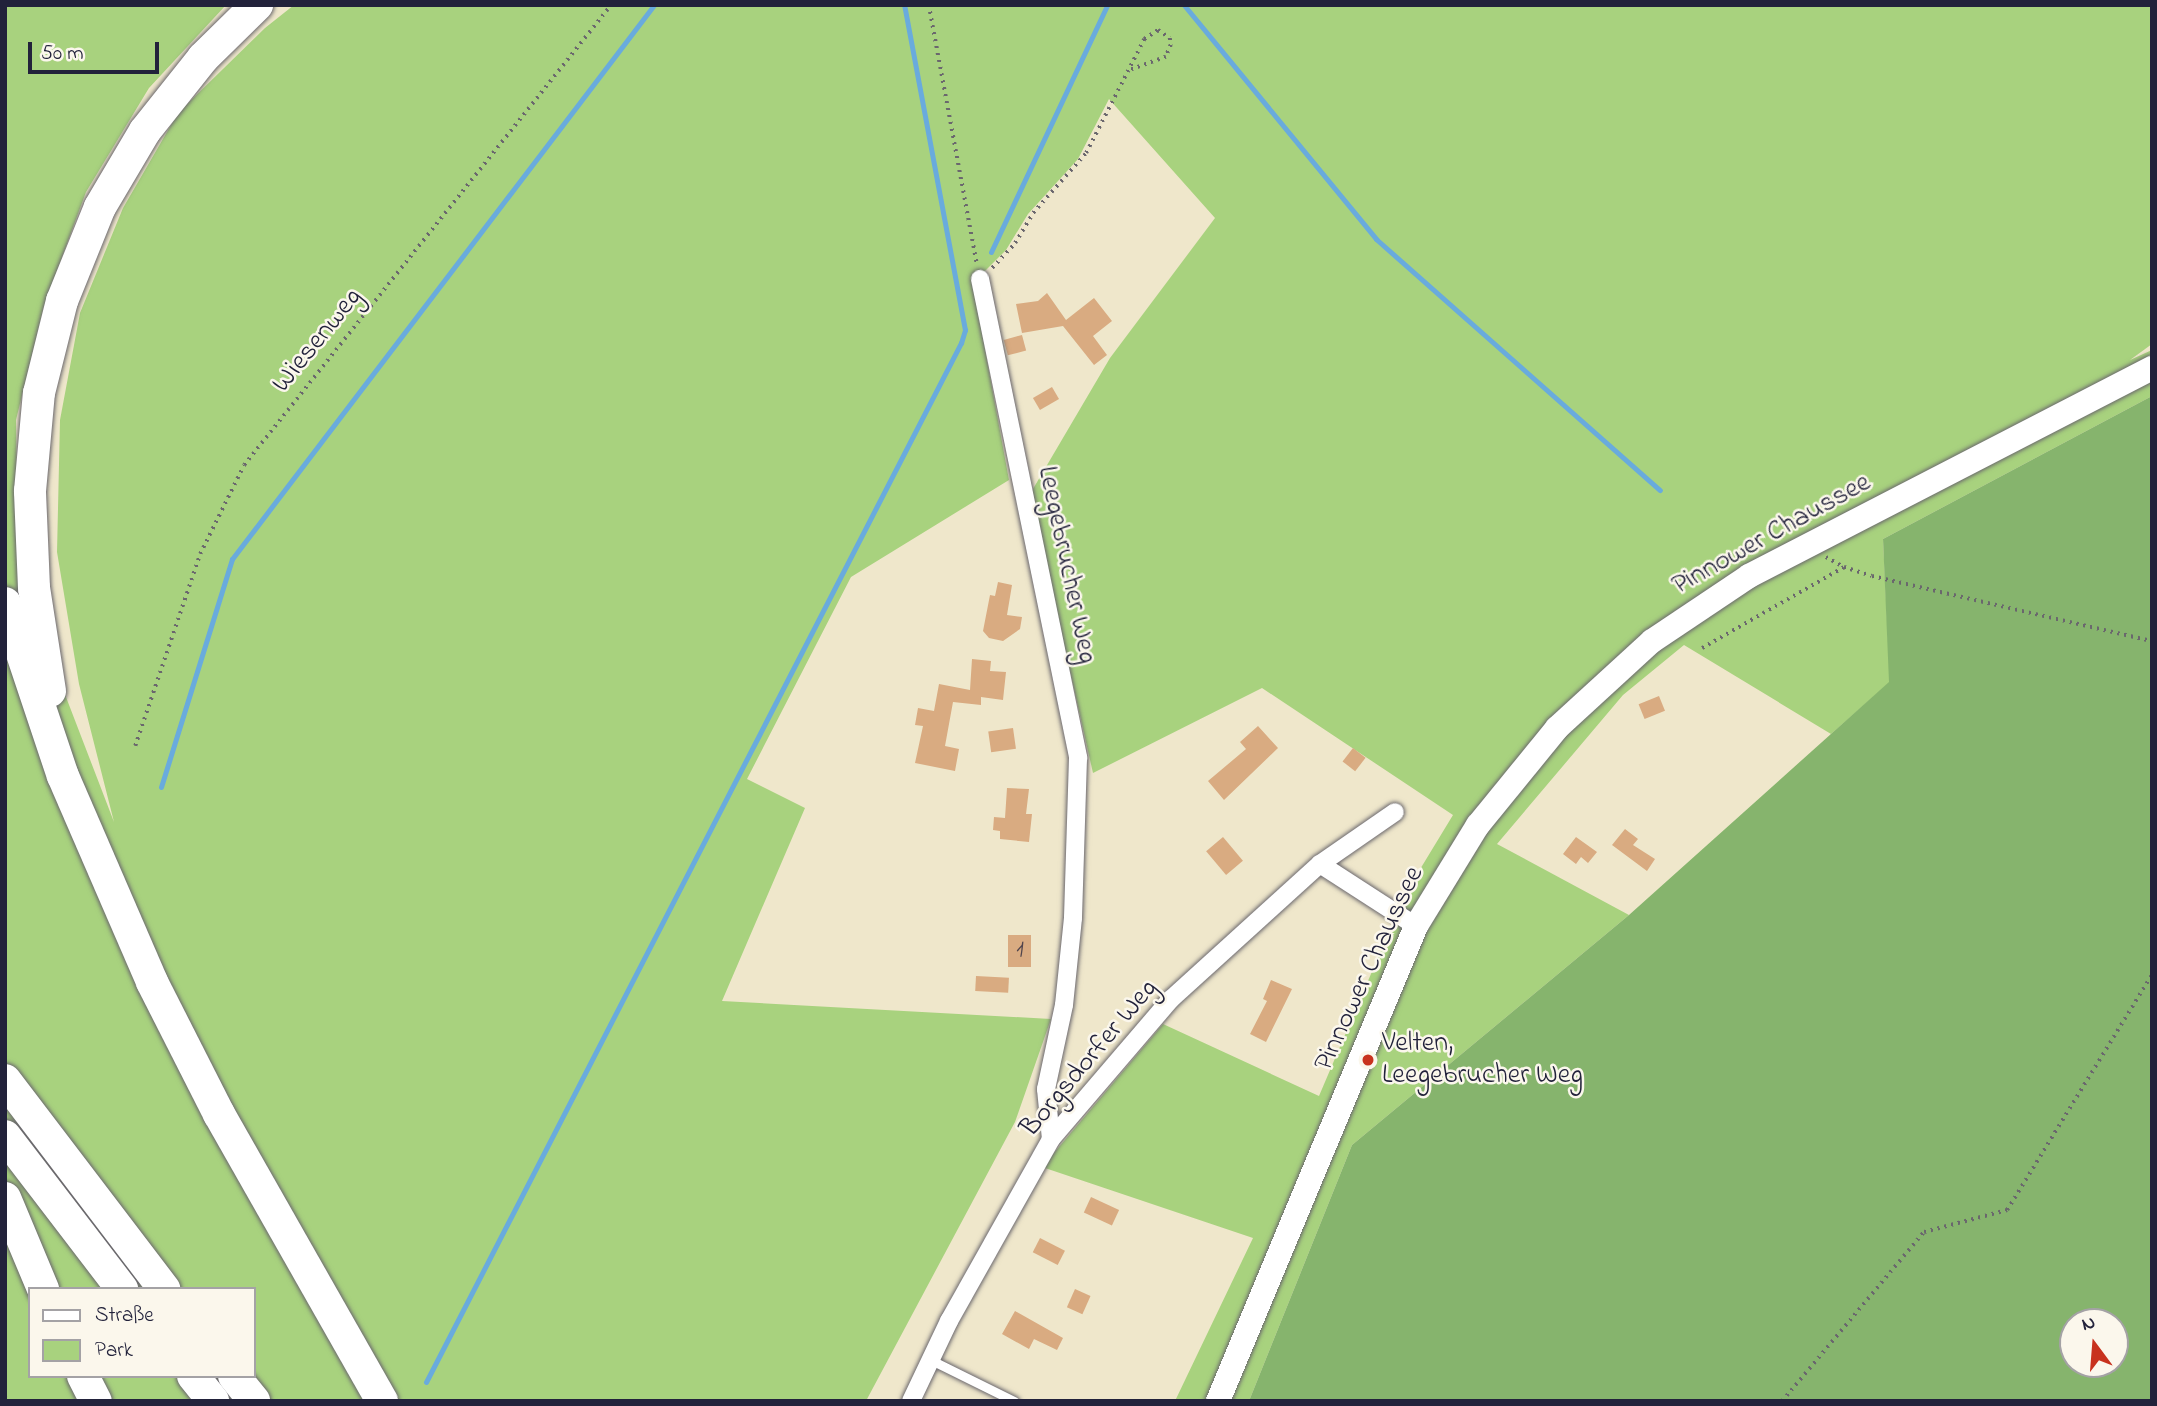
<!DOCTYPE html>
<html>
<head>
<meta charset="utf-8">
<style>
  body { margin:0 }
  #map { position:relative; width:2157px; height:1406px; overflow:hidden; background:#efe7cb; font-family:"Indie Flower",sans-serif }
  div>[style] { position:absolute }
  .green>* { inset:0; background:#a8d27e }
  .forest>* { inset:0; background:#86b46d }
  .stream>* { height:5px; margin:-2.5px; padding:0 2.5px; transform-origin:2.5px; border-radius:2.5px; background:#69abdd }
  .building>* { inset:0; background:#d9ab81; transform-origin:0 0 }
  .path>* { height:3.5px; margin-top:-1.75px; transform-origin:0; background:repeating-linear-gradient(90deg,#6a676d 0 2px,transparent 0 7px) }
  .roads { filter:drop-shadow(0 0 2px #6a676d) drop-shadow(0 0 2px #6a676d) }
  .lane>* { height:9px; margin:-4.5px; padding:0 4.5px; transform-origin:4.5px; border-radius:4.5px; background:#fff }
  .street>* { height:18px; margin:-9px; padding:0 9px; transform-origin:9px; border-radius:9px; background:#fff }
  .secondary>* { height:24px; margin:-12px; padding:0 12px; transform-origin:12px; border-radius:12px; background:#fff }
  .highway>* { height:32px; margin:-16px; padding:0 16px; transform-origin:16px; border-radius:16px; background:#fff }
  .dots>* { width:19px; height:19px; translate:-50% -50%; box-sizing:border-box; border:4px solid #fbf7ec; border-radius:50% }
  span { translate:-50% -50%; white-space:nowrap; text-align:center; line-height:1.15; -webkit-text-stroke:5px #fbf7ec; paint-order:stroke }
  .number-label { font-size:24px; color:#50444c }
  .number-label span { -webkit-text-stroke-width:0 }
  .street-label { font-size:28px; color:#22223b }
  .poi-label { font-size:28px; color:#22223b }
  .left { translate:0 -50%; text-align:left }
  .frame { position:absolute; inset:0; border:7px solid #22223b; pointer-events:none }
  .legend { position:absolute; left:28px; top:1287px; width:228px; height:91px; box-sizing:border-box; background:#fbf7ec; border:2px solid #a4a2a5; margin:0; padding:9px 12px; list-style:none; font-size:21px; color:#22223b }
  .legend li { display:flex; align-items:center; gap:14px; height:35px }
  .legend b { width:35px; border:2px solid #a4a2a5 }
  .north { position:absolute; left:2059px; top:1308px; width:70px; height:70px; box-sizing:border-box; background:#fbf7ec; border:2px solid #a4a2a5; border-radius:50%; rotate:344deg; font-size:19px; font-weight:700; line-height:28px; text-align:center; color:#22223b }
  .north::after { content:''; display:block; margin:auto; width:24px; height:32px; background:#c8321e; clip-path:polygon(50% 0,100% 100%,50% 72%,0 100%) }
  .scale { position:absolute; left:28px; top:42px; width:131px; height:32px; box-sizing:border-box; border:4px solid #22223b; border-top:0; padding-left:9px; font-size:21px; line-height:24px; white-space:nowrap; color:#22223b; -webkit-text-stroke:5px #fbf7ec; paint-order:stroke }
</style>
</head>
<body>
<div id="map">
  <div class="green">
    <div style="clip-path:polygon(evenodd,5px 5px,226px 5px,149px 88px,86px 192px,44px 306px,16px 420px,18px 572px,114px 822px,79px 684px,57px 552px,60px 420px,80px 313px,123px 208px,178px 113px,265px 28px,294px 5px,2152px 5px,2152px 344px,2130px 360px,2152px 350px,2152px 396px,1883px 539px,1890px 682px,1831px 734px,1684px 645px,1623px 695px,1497px 844px,1629px 915px,1352px 1145px,1249px 1401px,1175px 1401px,1253px 1238px,1042px 1167px,1163px 1024px,1319px 1096px,1405px 894px,1453px 815px,1262px 688px,1093px 773px,1030px 494px,1110px 358px,1215px 218px,1109px 99px,1078px 159px,1028px 214px,1006px 250px,984px 272px,980px 322px,1009px 480px,851px 577px,747px 779px,805px 808px,722px 1001px,1051px 1019px,1015px 1122px,866px 1401px,5px 1401px,5px 5px,30px 1289px,254px 1289px,254px 1376px,30px 1376px,30px 1289px)"></div>
  </div>
  <div class="forest">
    <div style="clip-path:polygon(evenodd,2152px 396px,2152px 1401px,1249px 1401px,1352px 1145px,1629px 915px,1889px 682px,1883px 539px,2152px 396px,2073px 1322px,2115px 1322px,2115px 1364px,2073px 1364px,2073px 1322px)"></div>
  </div>
  <div class="stream">
    <div style="left:1184px;top:5px;width:303px;rotate:50.6deg"></div>
    <div style="left:1376px;top:239px;width:379px;rotate:41.5deg"></div>
    <div style="left:991px;top:252px;width:273px;rotate:-64.8deg"></div>
    <div style="left:161px;top:787px;width:239px;rotate:-72.7deg"></div>
    <div style="left:232px;top:559px;width:696px;rotate:-52.7deg"></div>
    <div style="left:426px;top:1382px;width:1169px;rotate:-62.76deg"></div>
    <div style="left:961px;top:343px;width:14px;rotate:-73deg"></div>
    <div style="left:965px;top:330px;width:331px;rotate:-100.6deg"></div>
  </div>
  <div class="building">
    <div style="clip-path:polygon(1047px 293px,1066px 320px,1094px 298px,1112px 321px,1093px 336px,1107px 355px,1094px 365px,1063px 326px,1022px 333px,1016px 304px,1038px 301px)"></div>
    <div style="left:1022px;top:335px;width:16px;height:19px;rotate:75deg"></div>
    <div style="left:1052px;top:387px;width:14px;height:22px;rotate:60deg"></div>
    <div style="clip-path:polygon(998px 582px,1012px 585px,1007px 615px,1022px 617px,1020px 629px,1003px 641px,989px 638px,983px 631px,990px 595px,995px 596px)"></div>
    <div style="clip-path:polygon(972px 659px,991px 661px,990px 671px,1006px 672px,1003px 700px,981px 697px,981px 705px,953px 702px,945px 746px,959px 749px,955px 771px,915px 763px,923px 726px,915px 725px,918px 708px,934px 711px,939px 684px,970px 690px)"></div>
    <div style="left:1659px;top:696px;width:16px;height:22px;rotate:68deg"></div>
    <div style="clip-path:polygon(1258px 726px,1278px 748px,1224px 800px,1208px 781px,1246px 749px,1240px 742px)"></div>
    <div style="left:1013px;top:728px;width:21px;height:25px;rotate:82deg"></div>
    <div style="left:1353px;top:748px;width:16px;height:17px;rotate:38deg"></div>
    <div style="clip-path:polygon(1007px 788px,1029px 789px,1026px 814px,1032px 814px,1029px 842px,1000px 839px,1000px 831px,993px 830px,994px 817px,1005px 818px)"></div>
    <div style="clip-path:polygon(1625px 829px,1638px 839px,1633px 845px,1655px 859px,1647px 871px,1612px 845px)"></div>
    <div style="left:1223px;top:837px;width:31px;height:22px;rotate:50deg"></div>
    <div style="clip-path:polygon(1576px 837px,1597px 852px,1588px 863px,1581px 857px,1576px 864px,1563px 854px)"></div>
    <div style="left:1008px;top:935px;width:23px;height:32px"></div>
    <div style="left:976px;top:976px;width:33px;height:15px;rotate:3deg"></div>
    <div style="clip-path:polygon(1271px 980px,1292px 989px,1266px 1042px,1250px 1034px,1267px 1001px,1263px 999px)"></div>
    <div style="left:1091px;top:1197px;width:31px;height:17px;rotate:25deg"></div>
    <div style="left:1040px;top:1238px;width:28px;height:16px;rotate:27deg"></div>
    <div style="left:1075px;top:1289px;width:17px;height:20px;rotate:24deg"></div>
    <div style="clip-path:polygon(1015px 1311px,1063px 1338px,1057px 1350px,1034px 1339px,1029px 1349px,1002px 1334px)"></div>
  </div>
  <div class="path">
    <div style="left:929px;top:5px;width:262px;rotate:79.5deg"></div>
    <div style="left:992px;top:268px;width:34px;rotate:-47deg"></div>
    <div style="left:1015px;top:243px;width:35px;rotate:-59deg"></div>
    <div style="left:1033px;top:213px;width:80px;rotate:-48.5deg"></div>
    <div style="left:1086px;top:153px;width:128px;rotate:-63deg"></div>
    <div style="left:1144px;top:39px;width:17px;rotate:-33deg"></div>
    <div style="left:1158px;top:30px;width:14px;rotate:34deg"></div>
    <div style="left:1170px;top:38px;width:7px;rotate:82deg"></div>
    <div style="left:1171px;top:45px;width:13px;rotate:113deg"></div>
    <div style="left:1166px;top:57px;width:38px;rotate:160deg"></div>
    <div style="left:1826px;top:557px;width:21px;rotate:29deg"></div>
    <div style="left:1844px;top:567px;width:29px;rotate:18deg"></div>
    <div style="left:1872px;top:576px;width:287px;rotate:13.1deg"></div>
    <div style="left:1702px;top:648px;width:163px;rotate:-29.7deg"></div>
    <div style="left:135px;top:746px;width:203px;rotate:-71.3deg"></div>
    <div style="left:200px;top:554px;width:99px;rotate:-63.7deg"></div>
    <div style="left:244px;top:465px;width:588px;rotate:-51.42deg"></div>
    <div style="left:5px;top:1397px;width:5px;rotate:53deg"></div>
    <div style="left:1782px;top:1401px;width:221px;rotate:-50deg"></div>
    <div style="left:1924px;top:1232px;width:86px;rotate:-14.8deg"></div>
    <div style="left:2007px;top:1210px;width:277px;rotate:-58.4deg"></div>
  </div>
  <div class="roads">
    <div class="lane">
      <div style="left:931px;top:1360px;width:93px;rotate:26.3deg"></div>
    </div>
    <div class="street">
      <div style="left:980px;top:279px;width:489px;rotate:78.4deg"></div>
      <div style="left:1078px;top:758px;width:160px;rotate:91.8deg"></div>
      <div style="left:1073px;top:918px;width:87px;rotate:95.9deg"></div>
      <div style="left:1064px;top:1005px;width:86px;rotate:102.1deg"></div>
      <div style="left:1046px;top:1089px;width:50px;rotate:84.3deg"></div>
      <div style="left:1320px;top:864px;width:114px;rotate:32.9deg"></div>
      <div style="left:911px;top:1401px;width:89px;rotate:-64.6deg"></div>
      <div style="left:949px;top:1321px;width:209px;rotate:-60.7deg"></div>
      <div style="left:1051px;top:1139px;width:184px;rotate:-49.4deg"></div>
      <div style="left:1171px;top:999px;width:201px;rotate:-42.2deg"></div>
      <div style="left:1320px;top:864px;width:91px;rotate:-34.7deg"></div>
    </div>
    <div class="secondary">
      <div style="left:1218px;top:1401px;width:515px;rotate:-67.37deg"></div>
      <div style="left:1416px;top:926px;width:119px;rotate:-58.5deg"></div>
      <div style="left:1478px;top:825px;width:125px;rotate:-50.8deg"></div>
      <div style="left:1557px;top:728px;width:129px;rotate:-42.5deg"></div>
      <div style="left:1652px;top:641px;width:117px;rotate:-33.8deg"></div>
      <div style="left:1749px;top:576px;width:454px;rotate:-27.3deg"></div>
    </div>
    <div class="highway">
      <div style="left:5px;top:603px;width:182px;rotate:71.5deg"></div>
      <div style="left:63px;top:776px;width:224px;rotate:66.6deg"></div>
      <div style="left:152px;top:982px;width:148px;rotate:63.1deg"></div>
      <div style="left:219px;top:1114px;width:330px;rotate:60.4deg"></div>
      <div style="left:50px;top:691px;width:104px;rotate:-98.8deg"></div>
      <div style="left:34px;top:588px;width:97px;rotate:-92.4deg"></div>
      <div style="left:30px;top:491px;width:98px;rotate:-84.8deg"></div>
      <div style="left:39px;top:393px;width:95px;rotate:-76deg"></div>
      <div style="left:62px;top:301px;width:101px;rotate:-68deg"></div>
      <div style="left:100px;top:207px;width:88px;rotate:-59.4deg"></div>
      <div style="left:145px;top:131px;width:93px;rotate:-51.5deg"></div>
      <div style="left:203px;top:58px;width:76px;rotate:-44.5deg"></div>
      <div style="left:5px;top:1080px;width:263px;rotate:52.7deg"></div>
      <div style="left:5px;top:1136px;width:193px;rotate:52.6deg"></div>
      <div style="left:5px;top:1198px;width:99px;rotate:67.3deg"></div>
      <div style="left:83px;top:1376px;width:28px;rotate:63deg"></div>
      <div style="left:193px;top:1376px;width:32px;rotate:51deg"></div>
      <div style="left:234px;top:1376px;width:32px;rotate:51deg"></div>
    </div>
  </div>
  <div class="dots">
    <div style="left:1368px;top:1060px;background:#c8321e"></div>
  </div>
  <div class="number-label">
    <span style="left:1020px;top:951px">1</span>
  </div>
  <div class="street-label">
    <span style="left:318px;top:341px;rotate:-51deg">Wiesenweg</span>
    <span style="left:1772px;top:535px;rotate:-29deg">Pinnower Chaussee</span>
    <span style="left:1066px;top:565px;rotate:78deg">Leegebrucher Weg</span>
    <span style="left:1370px;top:969px;rotate:-65deg">Pinnower Chaussee</span>
    <span style="left:1090px;top:1059px;rotate:-50deg">Borgsdorfer Weg</span>
  </div>
  <div class="poi-label">
    <span class="left" style="left:1382px;top:1060px">Velten,<br>Leegebrucher Weg</span>
  </div>
  <div class="frame"></div>
  <ul class="legend">
  <li><b style="height:9px;background:#fff"></b>Straße</li>
  <li><b style="height:19px;background:#a8d27e"></b>Park</li>
  </ul>
  <div class="north">N</div>
  <div class="scale">50 m</div>
</div>
</body>
</html>
